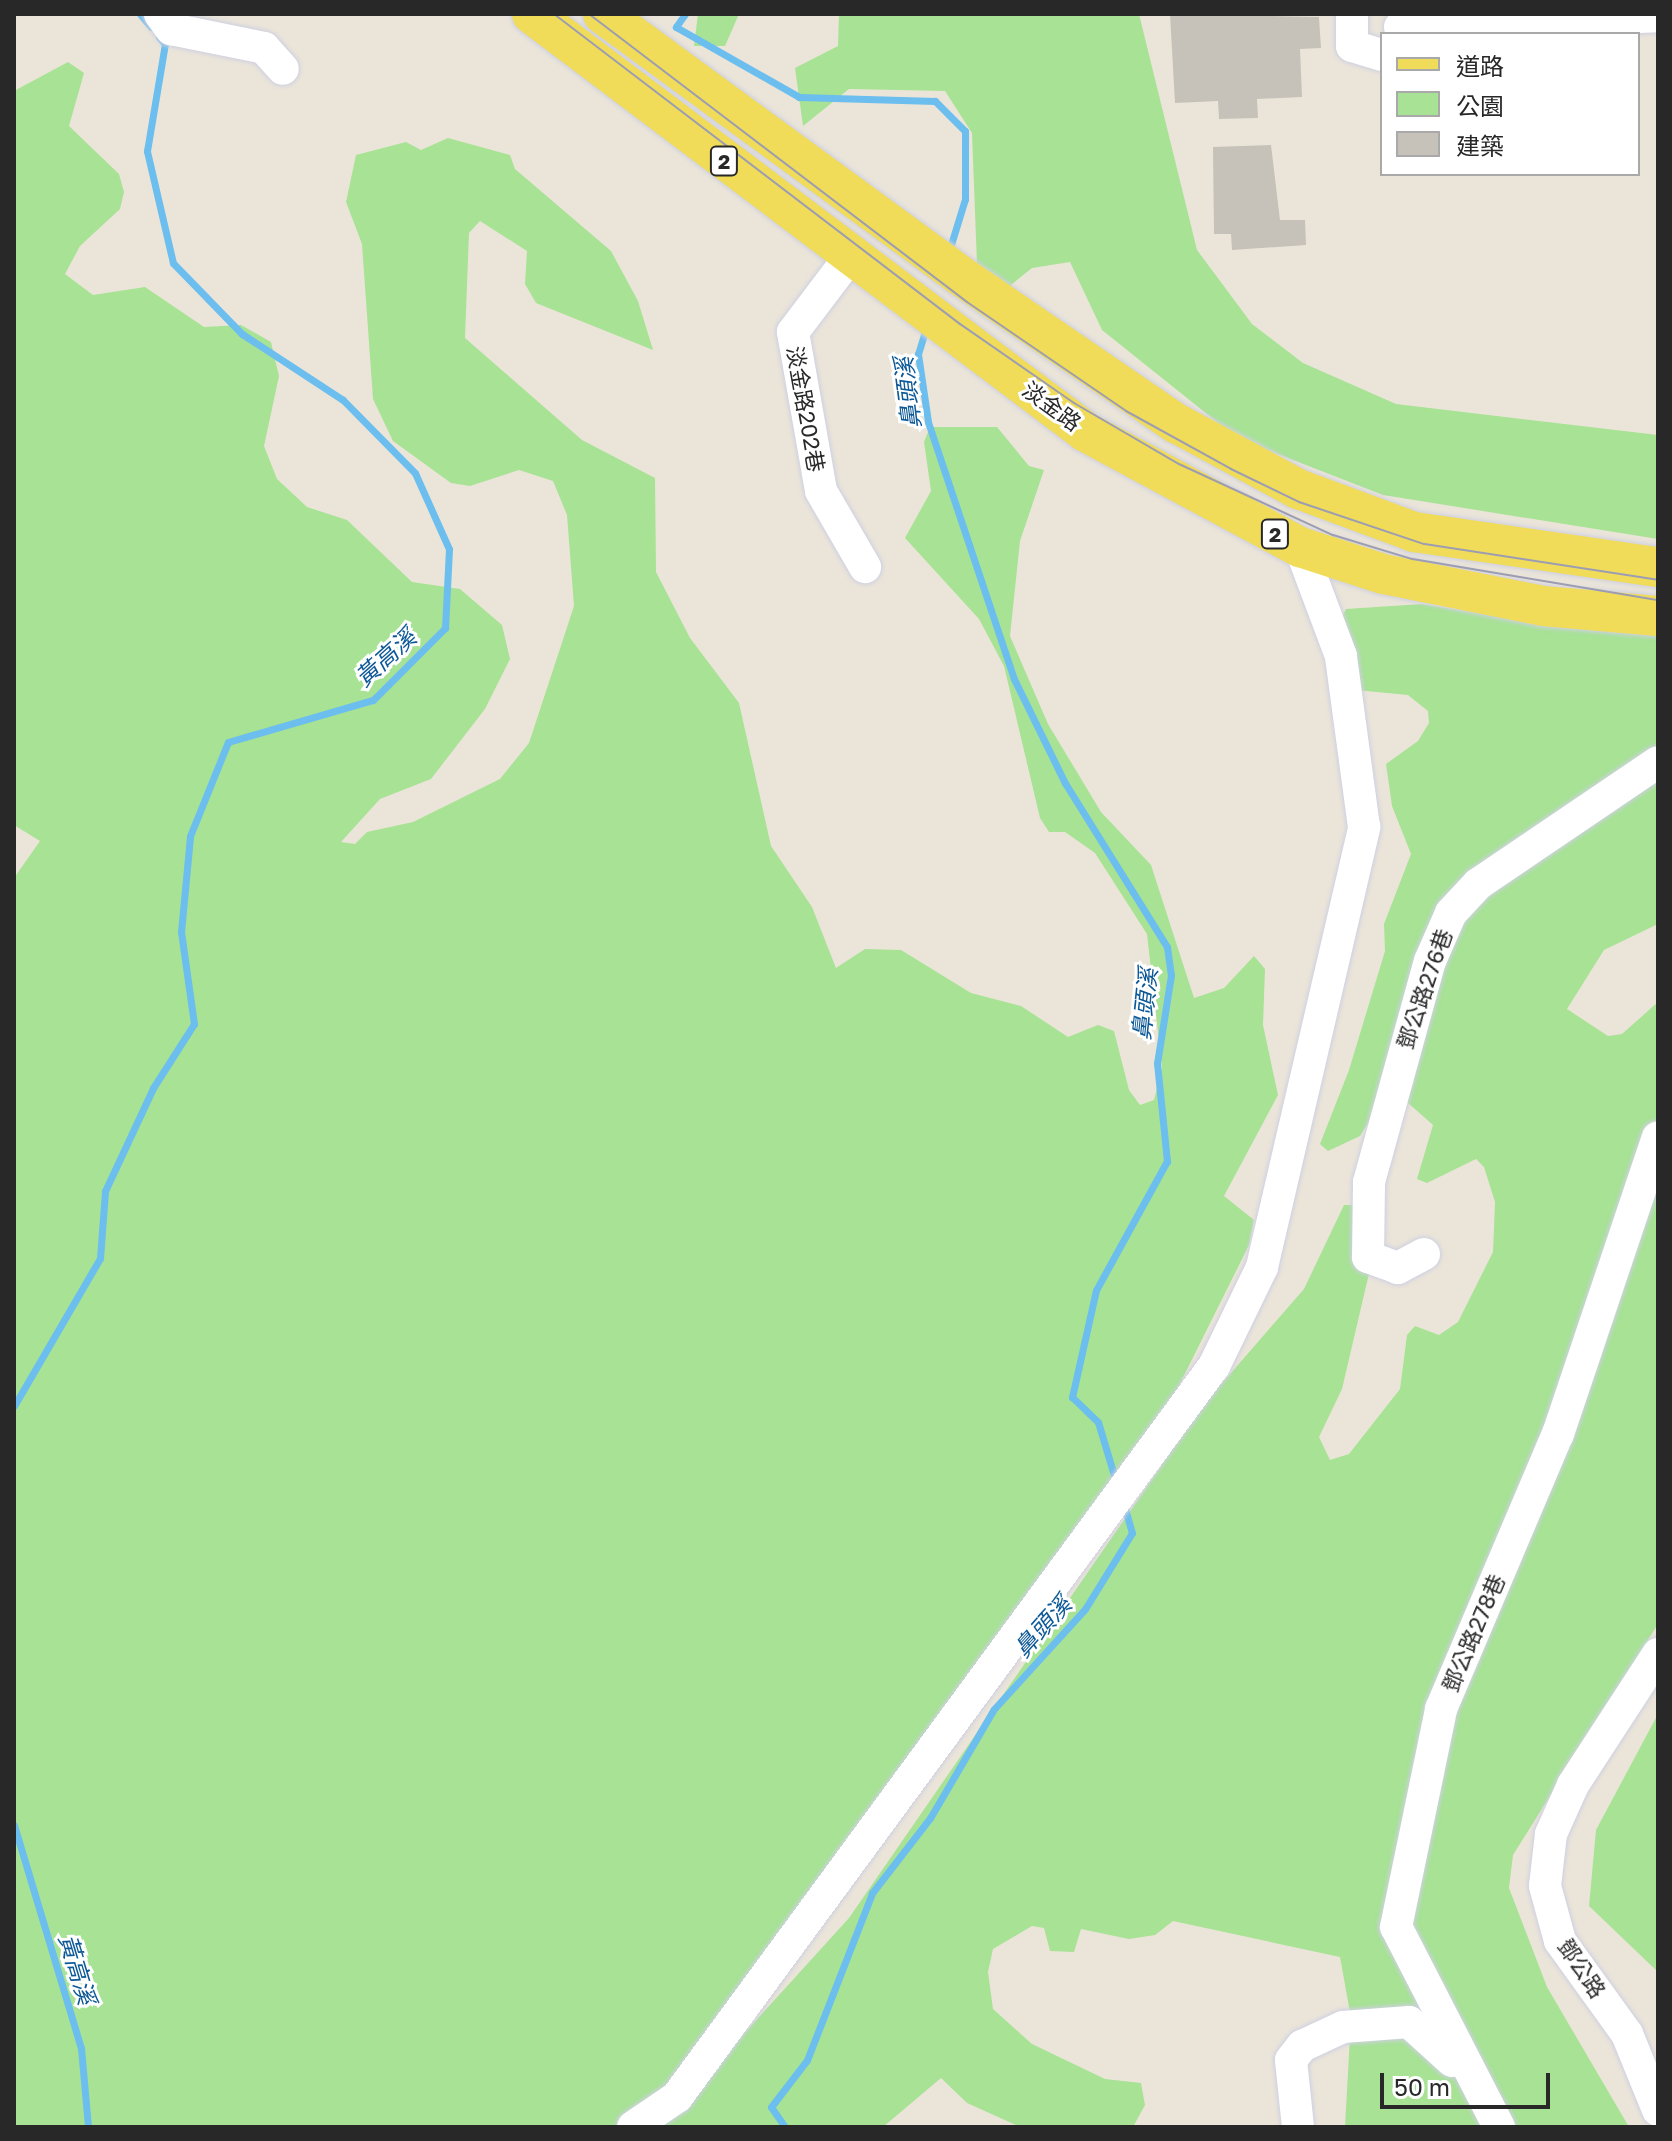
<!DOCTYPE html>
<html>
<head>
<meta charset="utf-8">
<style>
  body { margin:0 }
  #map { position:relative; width:1672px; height:2141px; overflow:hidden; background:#ebe5d9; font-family:"Golos Text","Noto Sans TC",sans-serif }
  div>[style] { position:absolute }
  .green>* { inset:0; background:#a7e295 }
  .stream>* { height:7px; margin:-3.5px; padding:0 3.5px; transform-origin:3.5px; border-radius:3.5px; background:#6bbeee }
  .building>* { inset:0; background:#c6c2b9 }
  .roads { filter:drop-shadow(0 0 2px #cfd0e1) drop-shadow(0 0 2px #cfd0e1) }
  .minor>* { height:32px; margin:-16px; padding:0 16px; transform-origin:16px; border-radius:16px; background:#fff }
  .major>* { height:40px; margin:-20px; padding:0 20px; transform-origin:20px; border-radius:20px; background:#f0dc58 }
  .tram>* { height:2px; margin:-1px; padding:0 1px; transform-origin:1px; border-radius:1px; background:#9c9db3 }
  span { translate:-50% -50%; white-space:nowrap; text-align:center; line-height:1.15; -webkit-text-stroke:6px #fff; paint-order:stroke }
  .shield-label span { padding:2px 6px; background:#fff; border:2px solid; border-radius:6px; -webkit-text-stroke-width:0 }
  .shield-label { font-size:20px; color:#282828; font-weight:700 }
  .street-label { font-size:22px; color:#282828 }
  .water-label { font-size:24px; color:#0d5997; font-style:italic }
  .frame { position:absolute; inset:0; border:16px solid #282828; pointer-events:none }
  .legend { position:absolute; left:1380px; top:32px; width:260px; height:144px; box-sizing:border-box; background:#fff; border:2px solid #a9a9a9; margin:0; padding:10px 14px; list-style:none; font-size:24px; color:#282828 }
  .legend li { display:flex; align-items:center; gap:16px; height:40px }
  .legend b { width:40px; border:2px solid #a9a9a9 }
  .scale { position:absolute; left:1380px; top:2073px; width:170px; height:36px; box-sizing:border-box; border:4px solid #282828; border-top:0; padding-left:10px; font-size:24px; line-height:28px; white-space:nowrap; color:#282828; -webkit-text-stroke:6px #fff; paint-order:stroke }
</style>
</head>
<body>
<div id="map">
  <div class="green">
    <div style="clip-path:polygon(698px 14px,739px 14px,725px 46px,694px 46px)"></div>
    <div style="clip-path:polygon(839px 14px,1139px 14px,1197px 250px,1252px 324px,1303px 363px,1396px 404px,1658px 435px,1658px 539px,1383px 495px,1237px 438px,1102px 330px,1070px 262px,1032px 268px,1007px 288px,977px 264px,972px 133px,945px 91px,849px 89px,803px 126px,795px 68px,838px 46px)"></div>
    <div style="clip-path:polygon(68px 62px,84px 73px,69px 126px,119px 174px,124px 192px,120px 209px,80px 246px,65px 274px,93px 295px,145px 287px,204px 327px,241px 325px,271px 342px,279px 376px,264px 446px,277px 479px,307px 507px,347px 520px,412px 582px,460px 589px,502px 625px,510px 659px,485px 709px,431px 779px,380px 799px,341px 842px,355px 844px,367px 832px,413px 822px,500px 779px,529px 743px,574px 606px,567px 515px,553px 481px,519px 470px,470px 486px,451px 483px,393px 441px,373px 399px,362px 244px,346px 202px,356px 155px,406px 142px,421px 150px,448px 138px,510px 155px,515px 169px,611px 251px,638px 301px,653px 350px,536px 303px,525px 284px,527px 251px,480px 221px,469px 233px,465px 338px,582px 440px,655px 478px,656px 572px,690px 638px,739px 703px,771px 846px,812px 907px,836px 968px,865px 949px,901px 950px,971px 993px,1021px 1006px,1068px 1037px,1098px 1025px,1114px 1031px,1129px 1090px,1140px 1105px,1154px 1100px,1162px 1068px,1147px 934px,1095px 853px,1065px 832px,1049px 832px,1040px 818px,1004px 666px,979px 619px,905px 538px,931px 491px,924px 442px,930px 427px,997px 427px,1029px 466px,1044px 470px,1020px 541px,1010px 636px,1048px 724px,1101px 812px,1151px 865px,1194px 998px,1224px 988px,1254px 956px,1265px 969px,1263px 1025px,1278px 1095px,1224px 1196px,1254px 1220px,1249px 1245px,1126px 1492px,636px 2127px,14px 2127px,14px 878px,40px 841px,14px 825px,14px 91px)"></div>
    <div style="clip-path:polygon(1422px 604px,1560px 627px,1658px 632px,1658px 924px,1604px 950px,1567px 1009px,1608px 1036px,1622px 1034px,1658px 1002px,1658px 1624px,1513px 1855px,1509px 1888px,1547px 1987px,1629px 2127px,1345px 2127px,1351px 2018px,1340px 1957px,1173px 1921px,1155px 1935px,1129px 1939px,1081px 1929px,1074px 1952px,1050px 1951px,1044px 1928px,1032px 1926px,993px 1949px,988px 1972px,993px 2009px,1032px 2044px,1105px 2079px,1141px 2083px,1145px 2105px,1133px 2127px,1020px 2127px,967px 2103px,941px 2078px,883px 2127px,659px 2127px,849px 1918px,1204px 1404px,1304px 1289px,1344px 1205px,1356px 1205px,1371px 1265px,1342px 1389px,1319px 1437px,1330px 1460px,1349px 1454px,1400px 1389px,1407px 1335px,1415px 1326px,1439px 1335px,1458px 1322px,1493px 1252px,1495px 1202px,1484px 1167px,1476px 1159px,1427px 1183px,1417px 1179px,1433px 1125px,1390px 1087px,1360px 1136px,1328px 1151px,1320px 1144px,1349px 1070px,1385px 951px,1384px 924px,1411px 854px,1392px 806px,1386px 764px,1418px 741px,1429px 723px,1428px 711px,1408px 695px,1356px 690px,1341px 619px,1346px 609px)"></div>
    <div style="clip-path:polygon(1658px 1714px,1658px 1972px,1589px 1906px,1596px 1830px)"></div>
  </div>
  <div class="stream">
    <div style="left:140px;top:14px;width:17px;rotate:50deg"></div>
    <div style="left:685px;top:14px;width:16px;rotate:125deg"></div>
    <div style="left:676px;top:27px;width:142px;rotate:29.6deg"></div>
    <div style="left:799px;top:97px;width:136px;rotate:1.7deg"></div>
    <div style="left:935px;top:101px;width:42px;rotate:45deg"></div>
    <div style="left:965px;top:131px;width:68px;rotate:90deg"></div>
    <div style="left:965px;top:199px;width:54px;rotate:107.1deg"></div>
    <div style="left:926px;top:328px;width:27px;rotate:107deg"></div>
    <div style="left:918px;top:354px;width:69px;rotate:81.6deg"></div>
    <div style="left:928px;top:422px;width:271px;rotate:71.5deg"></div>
    <div style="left:1014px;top:679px;width:116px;rotate:63.9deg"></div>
    <div style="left:1065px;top:783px;width:193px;rotate:58.1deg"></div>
    <div style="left:1167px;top:947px;width:28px;rotate:82deg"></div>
    <div style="left:1171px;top:975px;width:89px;rotate:99deg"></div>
    <div style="left:1157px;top:1063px;width:99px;rotate:84.2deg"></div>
    <div style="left:1167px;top:1161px;width:147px;rotate:118.8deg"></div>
    <div style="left:1096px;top:1290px;width:110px;rotate:102.6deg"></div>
    <div style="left:1072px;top:1397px;width:36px;rotate:44deg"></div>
    <div style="left:1098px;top:1422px;width:63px;rotate:73.3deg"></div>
    <div style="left:14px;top:1406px;width:171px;rotate:-59.8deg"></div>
    <div style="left:100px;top:1258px;width:67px;rotate:-85.7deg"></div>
    <div style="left:105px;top:1191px;width:114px;rotate:-65deg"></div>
    <div style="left:153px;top:1088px;width:76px;rotate:-57.4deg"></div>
    <div style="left:194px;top:1024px;width:93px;rotate:-98deg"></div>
    <div style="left:181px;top:932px;width:96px;rotate:-84.6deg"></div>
    <div style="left:190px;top:836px;width:101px;rotate:-68deg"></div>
    <div style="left:228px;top:742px;width:151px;rotate:-16.2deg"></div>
    <div style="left:373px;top:700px;width:102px;rotate:-45deg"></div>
    <div style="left:445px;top:628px;width:79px;rotate:-87.1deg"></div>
    <div style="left:449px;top:549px;width:83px;rotate:-114.1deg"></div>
    <div style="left:415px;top:473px;width:103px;rotate:-134.6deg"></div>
    <div style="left:343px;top:400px;width:121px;rotate:-146.8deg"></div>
    <div style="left:242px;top:334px;width:99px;rotate:-134.2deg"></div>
    <div style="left:173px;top:263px;width:115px;rotate:-103.1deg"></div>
    <div style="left:147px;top:151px;width:109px;rotate:-80.5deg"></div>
    <div style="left:165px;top:44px;width:9px;rotate:-131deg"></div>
    <div style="left:14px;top:1825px;width:233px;rotate:73.3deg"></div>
    <div style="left:81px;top:2048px;width:79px;rotate:84.9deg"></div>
    <div style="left:785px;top:2127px;width:24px;rotate:-125deg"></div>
    <div style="left:771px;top:2107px;width:59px;rotate:-52.5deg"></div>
    <div style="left:807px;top:2060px;width:179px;rotate:-68.7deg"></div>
    <div style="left:872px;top:1893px;width:95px;rotate:-52.3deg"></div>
    <div style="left:930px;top:1818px;width:126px;rotate:-59.6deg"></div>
    <div style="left:994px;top:1709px;width:135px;rotate:-47.7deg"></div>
    <div style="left:1085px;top:1609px;width:89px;rotate:-58.3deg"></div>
    <div style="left:1132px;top:1533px;width:29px;rotate:-106deg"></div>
  </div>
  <div class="building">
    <div style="clip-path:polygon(1170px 14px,1319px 17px,1321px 48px,1300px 49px,1302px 97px,1257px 99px,1258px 118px,1219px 119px,1218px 101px,1175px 103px)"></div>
    <div style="clip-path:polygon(1271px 145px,1280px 220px,1305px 220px,1306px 245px,1232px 250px,1231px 234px,1214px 234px,1213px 147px)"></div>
  </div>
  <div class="roads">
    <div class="minor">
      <div style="left:160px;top:14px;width:19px;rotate:54deg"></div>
      <div style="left:171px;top:29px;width:95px;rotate:11.5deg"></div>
      <div style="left:264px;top:48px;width:28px;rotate:48deg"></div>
      <div style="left:1352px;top:14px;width:32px;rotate:90deg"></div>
      <div style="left:1352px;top:46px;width:31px;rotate:17deg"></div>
      <div style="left:1400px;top:27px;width:258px;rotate:-2.4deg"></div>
      <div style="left:849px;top:258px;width:93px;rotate:127.1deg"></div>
      <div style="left:793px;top:332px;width:161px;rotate:80deg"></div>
      <div style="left:821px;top:491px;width:88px;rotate:59.9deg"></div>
      <div style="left:1424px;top:1254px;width:30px;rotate:152deg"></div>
      <div style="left:1398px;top:1268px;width:32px;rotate:-160deg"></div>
      <div style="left:1368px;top:1257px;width:75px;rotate:-89.2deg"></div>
      <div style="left:1369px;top:1182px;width:229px;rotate:-74.6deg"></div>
      <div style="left:1430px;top:961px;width:52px;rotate:-66.4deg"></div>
      <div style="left:1451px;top:913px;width:40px;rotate:-47deg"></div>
      <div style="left:1478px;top:884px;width:217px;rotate:-34.1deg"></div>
      <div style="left:1658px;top:1654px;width:156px;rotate:123deg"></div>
      <div style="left:1573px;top:1785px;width:54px;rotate:114.2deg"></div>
      <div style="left:1551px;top:1834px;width:52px;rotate:96.6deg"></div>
      <div style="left:1545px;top:1886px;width:57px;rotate:74.7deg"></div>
      <div style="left:1560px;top:1941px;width:115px;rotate:54.2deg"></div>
      <div style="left:1627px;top:2034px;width:82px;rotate:67.8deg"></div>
      <div style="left:633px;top:2127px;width:53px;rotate:-34.3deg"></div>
      <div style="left:677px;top:2097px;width:907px;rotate:-53.7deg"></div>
      <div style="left:1214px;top:1366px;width:110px;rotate:-64.1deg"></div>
      <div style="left:1262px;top:1267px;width:452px;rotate:-76.9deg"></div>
      <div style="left:1364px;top:827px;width:173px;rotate:-97.7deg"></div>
      <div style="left:1341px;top:656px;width:116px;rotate:-110.6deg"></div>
      <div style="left:1298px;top:2127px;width:67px;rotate:-96deg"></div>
      <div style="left:1291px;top:2060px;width:18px;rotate:-52deg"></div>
      <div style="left:1302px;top:2046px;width:45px;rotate:-24.9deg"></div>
      <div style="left:1343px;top:2027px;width:66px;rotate:-4.3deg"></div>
      <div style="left:1409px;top:2022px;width:58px;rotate:42.2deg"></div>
      <div style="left:1499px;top:2127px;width:225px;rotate:-117.2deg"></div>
      <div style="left:1396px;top:1927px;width:223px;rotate:-78.3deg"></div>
      <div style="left:1441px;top:1709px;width:299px;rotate:-67deg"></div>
      <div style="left:1558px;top:1434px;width:313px;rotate:-71.4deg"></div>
    </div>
    <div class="major">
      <div style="left:532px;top:14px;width:694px;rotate:37.04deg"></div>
      <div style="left:1086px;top:432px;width:243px;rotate:28.3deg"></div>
      <div style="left:1300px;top:547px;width:87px;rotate:18deg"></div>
      <div style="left:1383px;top:574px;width:163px;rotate:11.3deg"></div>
      <div style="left:1543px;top:606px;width:115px;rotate:5deg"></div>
      <div style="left:603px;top:14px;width:440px;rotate:36.2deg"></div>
      <div style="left:958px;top:274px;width:264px;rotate:34.4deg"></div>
      <div style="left:1176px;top:423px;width:139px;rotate:28.4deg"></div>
      <div style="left:1298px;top:489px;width:124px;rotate:20.3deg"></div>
      <div style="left:1414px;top:532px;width:246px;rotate:8.2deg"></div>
    </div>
  </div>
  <div class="tram">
    <div style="left:554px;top:14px;width:511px;rotate:37.36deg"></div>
    <div style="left:960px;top:324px;width:139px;rotate:34.7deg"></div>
    <div style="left:1074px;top:403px;width:121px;rotate:30.2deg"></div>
    <div style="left:1179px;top:464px;width:170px;rotate:24.8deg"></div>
    <div style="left:1333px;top:535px;width:83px;rotate:16.9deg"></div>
    <div style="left:1412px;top:559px;width:249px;rotate:9.5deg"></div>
    <div style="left:589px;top:14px;width:475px;rotate:37.3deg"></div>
    <div style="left:967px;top:302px;width:193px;rotate:34.4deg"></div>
    <div style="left:1126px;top:411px;width:120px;rotate:28.9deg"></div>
    <div style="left:1231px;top:469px;width:76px;rotate:25.9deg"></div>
    <div style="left:1299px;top:502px;width:132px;rotate:18.6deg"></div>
    <div style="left:1424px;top:544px;width:237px;rotate:8.7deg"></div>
  </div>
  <div class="shield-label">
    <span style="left:724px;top:161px">2</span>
    <span style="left:1275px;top:534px">2</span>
  </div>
  <div class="street-label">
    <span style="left:1052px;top:406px;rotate:36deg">淡金路</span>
    <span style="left:806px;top:409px;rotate:80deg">淡金路202巷</span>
    <span style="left:1424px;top:989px;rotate:-71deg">鄧公路276巷</span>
    <span style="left:1473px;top:1633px;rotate:-67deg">鄧公路278巷</span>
    <span style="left:1582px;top:1968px;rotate:56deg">鄧公路</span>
  </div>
  <div class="water-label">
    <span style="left:907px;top:393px;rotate:-97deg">鼻頭溪</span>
    <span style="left:385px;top:657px;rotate:-42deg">黃高溪</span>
    <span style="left:1144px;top:1004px;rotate:-84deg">鼻頭溪</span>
    <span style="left:1042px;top:1626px;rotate:-48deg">鼻頭溪</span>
    <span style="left:78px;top:1969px;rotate:73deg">黃高溪</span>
  </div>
  <div class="frame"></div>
  <ul class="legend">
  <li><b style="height:10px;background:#f0dc58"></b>道路</li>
  <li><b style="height:22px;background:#a7e295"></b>公園</li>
  <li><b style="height:22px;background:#c6c2b9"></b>建築</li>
  </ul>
  <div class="scale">50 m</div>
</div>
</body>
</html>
